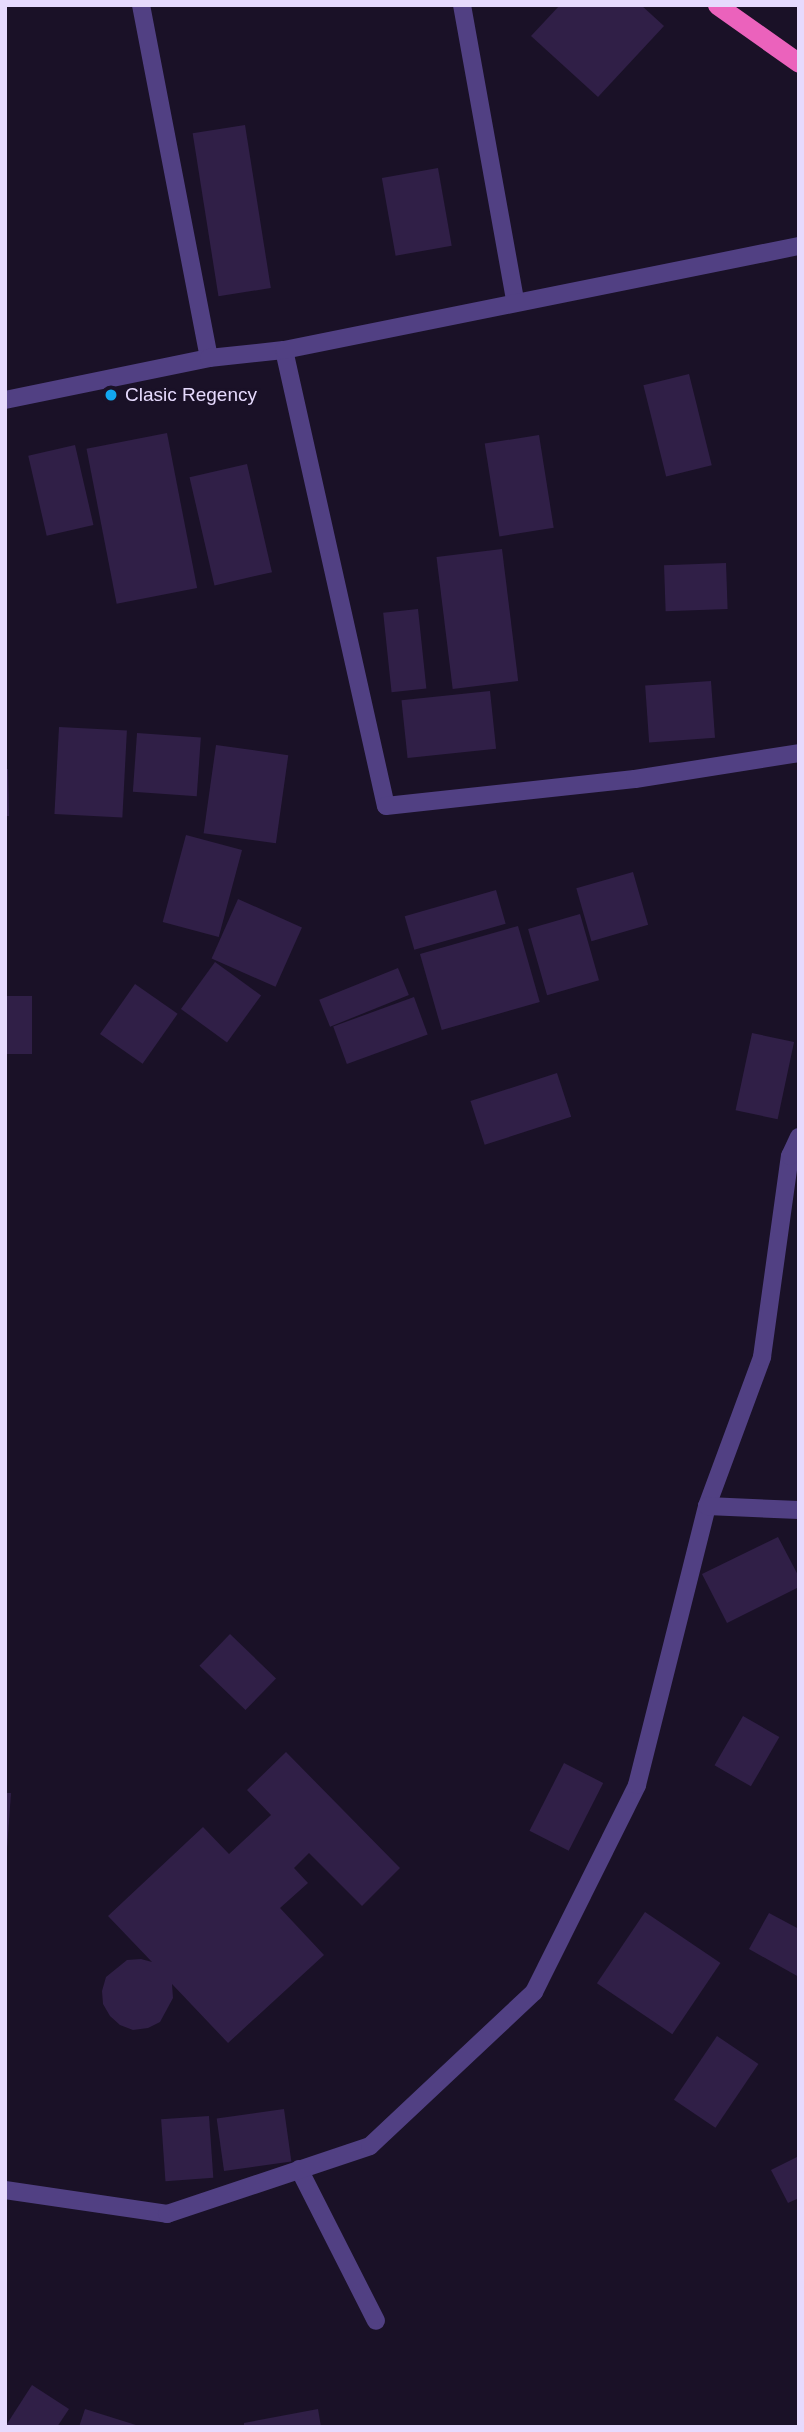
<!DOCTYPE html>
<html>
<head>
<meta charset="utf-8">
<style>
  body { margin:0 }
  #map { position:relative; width:804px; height:2432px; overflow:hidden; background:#1a1127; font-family:Helvetica,sans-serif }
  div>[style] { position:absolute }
  .building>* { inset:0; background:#301f47; transform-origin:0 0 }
  .minor>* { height:18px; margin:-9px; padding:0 9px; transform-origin:9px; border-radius:9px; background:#514083 }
  .trunk>* { height:19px; margin:-9.5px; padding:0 9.5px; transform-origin:9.5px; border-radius:9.5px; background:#eb62bc }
  .dots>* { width:19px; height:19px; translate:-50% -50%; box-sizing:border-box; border:4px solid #1a1127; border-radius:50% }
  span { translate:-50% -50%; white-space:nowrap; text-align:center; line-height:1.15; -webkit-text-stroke:5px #1a1127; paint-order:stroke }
  .poi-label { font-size:19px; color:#e6dafd }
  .left { translate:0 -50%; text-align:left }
  .frame { position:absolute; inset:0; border:7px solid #e6dafd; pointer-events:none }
</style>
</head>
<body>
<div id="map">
  <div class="building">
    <div style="clip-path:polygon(560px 5px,641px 5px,664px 26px,598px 97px,531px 36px)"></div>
    <div style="left:245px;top:125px;width:165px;height:53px;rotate:81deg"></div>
    <div style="left:438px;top:168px;width:79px;height:57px;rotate:80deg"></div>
    <div style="left:689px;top:374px;width:94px;height:47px;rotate:76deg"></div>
    <div style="left:167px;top:433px;width:158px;height:82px;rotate:79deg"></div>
    <div style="left:539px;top:435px;width:94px;height:55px;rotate:81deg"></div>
    <div style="left:75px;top:445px;width:82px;height:48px;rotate:77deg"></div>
    <div style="left:247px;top:464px;width:111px;height:59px;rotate:77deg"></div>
    <div style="left:502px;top:549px;width:133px;height:66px;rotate:83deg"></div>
    <div style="left:726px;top:563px;width:46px;height:62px;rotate:88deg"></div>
    <div style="left:418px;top:609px;width:80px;height:35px;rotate:84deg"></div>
    <div style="left:711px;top:681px;width:57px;height:66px;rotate:86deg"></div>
    <div style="left:490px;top:691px;width:58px;height:89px;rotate:84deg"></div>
    <div style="left:59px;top:727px;width:68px;height:87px;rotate:3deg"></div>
    <div style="left:137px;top:733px;width:64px;height:59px;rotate:4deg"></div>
    <div style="left:216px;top:745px;width:73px;height:89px;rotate:8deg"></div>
    <div style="clip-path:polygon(5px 769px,8px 769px,9px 816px,5px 816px)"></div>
    <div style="left:186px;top:835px;width:58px;height:90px;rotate:15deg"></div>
    <div style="left:633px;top:872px;width:55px;height:59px;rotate:74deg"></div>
    <div style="left:496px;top:890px;width:35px;height:95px;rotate:74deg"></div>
    <div style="left:238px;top:899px;width:70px;height:65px;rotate:24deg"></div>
    <div style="left:580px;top:914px;width:69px;height:54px;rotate:74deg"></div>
    <div style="left:518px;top:926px;width:79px;height:102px;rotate:74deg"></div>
    <div style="left:215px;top:962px;width:57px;height:58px;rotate:36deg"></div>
    <div style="left:398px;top:968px;width:29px;height:85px;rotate:68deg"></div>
    <div style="left:135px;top:984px;width:52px;height:61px;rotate:35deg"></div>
    <div style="left:5px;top:996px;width:27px;height:58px"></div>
    <div style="left:414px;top:997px;width:40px;height:86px;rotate:70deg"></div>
    <div style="left:752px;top:1033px;width:43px;height:79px;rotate:12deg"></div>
    <div style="left:557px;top:1073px;width:46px;height:91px;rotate:72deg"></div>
    <div style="clip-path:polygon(778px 1537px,799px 1577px,799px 1587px,727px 1623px,702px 1574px)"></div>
    <div style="left:230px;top:1634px;width:64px;height:44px;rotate:44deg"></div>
    <div style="left:743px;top:1716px;width:42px;height:57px;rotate:30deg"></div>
    <div style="clip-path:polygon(286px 1752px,400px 1868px,362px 1906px,309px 1853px,294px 1868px,308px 1883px,280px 1908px,324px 1955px,228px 2043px,172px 1984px,173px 1998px,160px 2022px,148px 2028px,133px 2030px,120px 2025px,110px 2016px,103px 2004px,102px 1991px,106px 1977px,127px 1960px,141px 1959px,152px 1962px,108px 1916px,203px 1827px,229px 1854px,271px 1815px,247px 1790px)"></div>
    <div style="left:564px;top:1763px;width:44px;height:76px;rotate:27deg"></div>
    <div style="clip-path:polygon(5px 1793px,11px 1793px,7px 1849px,5px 1849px)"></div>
    <div style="left:645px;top:1912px;width:91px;height:86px;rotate:34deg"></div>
    <div style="clip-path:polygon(769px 1913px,799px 1929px,799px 1977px,749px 1949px)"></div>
    <div style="left:717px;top:2036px;width:50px;height:77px;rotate:34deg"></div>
    <div style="left:284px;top:2109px;width:53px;height:68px;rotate:82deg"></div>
    <div style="left:209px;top:2116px;width:62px;height:48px;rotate:86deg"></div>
    <div style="clip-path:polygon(799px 2156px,799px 2198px,788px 2203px,771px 2170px)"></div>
    <div style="clip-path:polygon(32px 2385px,69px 2409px,57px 2427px,5px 2427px)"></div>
    <div style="clip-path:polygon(85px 2409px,139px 2426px,139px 2427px,79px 2427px)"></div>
    <div style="clip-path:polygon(318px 2409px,321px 2427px,244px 2427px,244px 2423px)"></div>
  </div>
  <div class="minor">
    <div style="left:141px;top:5px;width:359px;rotate:79.1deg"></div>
    <div style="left:462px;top:5px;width:301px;rotate:79.8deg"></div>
    <div style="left:284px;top:350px;width:467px;rotate:77.4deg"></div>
    <div style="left:386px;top:806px;width:250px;rotate:-6.2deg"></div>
    <div style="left:635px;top:779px;width:166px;rotate:-9deg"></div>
    <div style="left:5px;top:400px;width:208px;rotate:-11.6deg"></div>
    <div style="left:209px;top:358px;width:75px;rotate:-6.1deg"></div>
    <div style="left:284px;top:350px;width:525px;rotate:-11.42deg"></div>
    <div style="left:707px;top:1506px;width:159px;rotate:-69.7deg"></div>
    <div style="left:762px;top:1357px;width:203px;rotate:-82.1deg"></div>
    <div style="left:790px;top:1156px;width:21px;rotate:-65deg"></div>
    <div style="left:299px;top:2169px;width:170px;rotate:63.1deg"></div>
    <div style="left:5px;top:2190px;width:164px;rotate:8.4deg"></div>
    <div style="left:167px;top:2214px;width:214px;rotate:-18.5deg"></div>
    <div style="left:370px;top:2146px;width:225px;rotate:-43.2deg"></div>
    <div style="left:534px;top:1992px;width:231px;rotate:-63.5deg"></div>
    <div style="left:637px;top:1785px;width:288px;rotate:-75.9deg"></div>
    <div style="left:707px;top:1506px;width:92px;rotate:2.5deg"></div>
  </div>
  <div class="trunk">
    <div style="left:717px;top:5px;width:100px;rotate:35.3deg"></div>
  </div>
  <div class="dots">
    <div style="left:111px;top:395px;background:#12a7f0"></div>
  </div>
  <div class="poi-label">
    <span class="left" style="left:125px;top:395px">Clasic Regency</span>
  </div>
  <div class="frame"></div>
</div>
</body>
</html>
